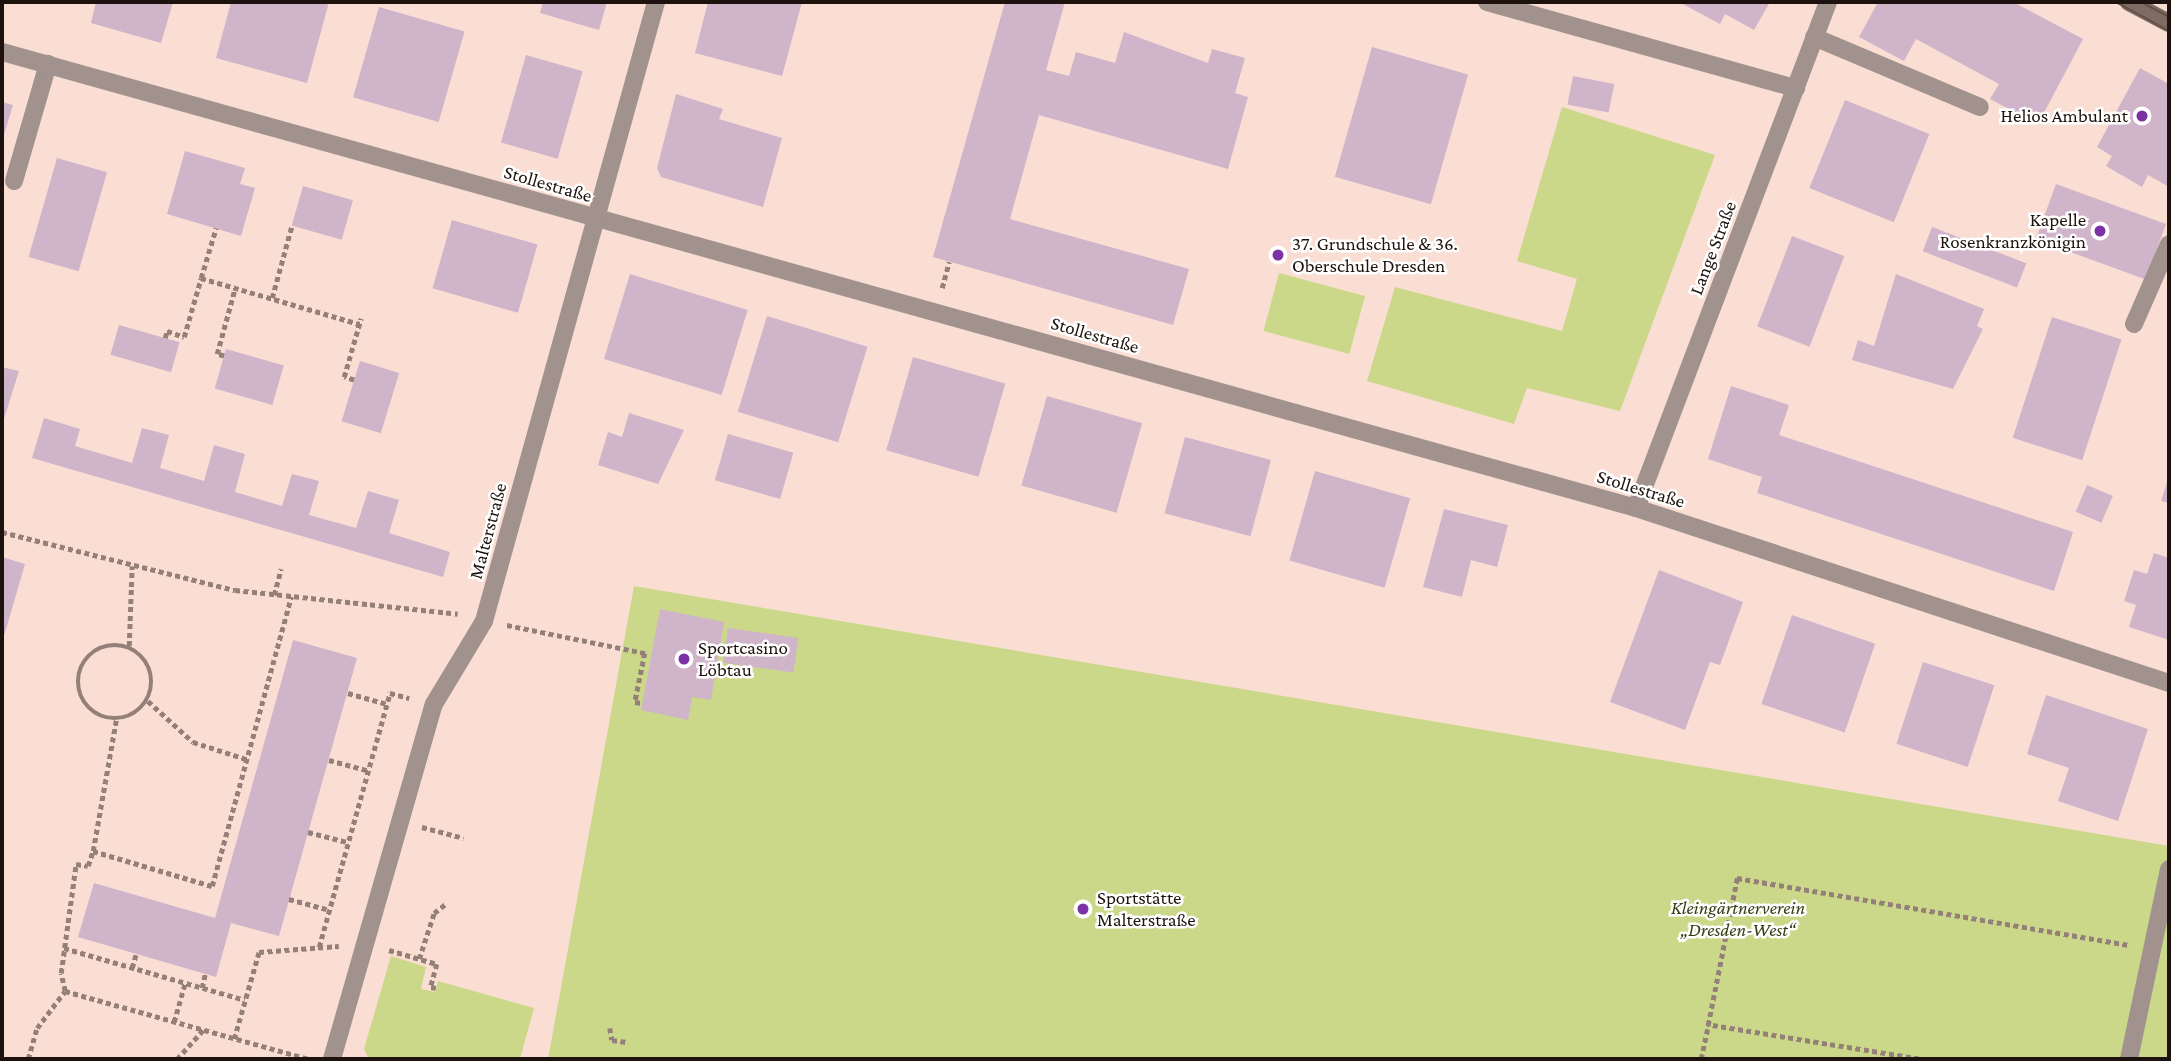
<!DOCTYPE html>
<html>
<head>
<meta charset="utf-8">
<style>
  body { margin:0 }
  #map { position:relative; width:2171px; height:1061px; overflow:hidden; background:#faded4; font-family:"Crimson Pro",serif }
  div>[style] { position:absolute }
  .green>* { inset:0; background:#ccd889; transform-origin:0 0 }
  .building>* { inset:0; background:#cfb4ca; transform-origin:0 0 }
  .path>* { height:4.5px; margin-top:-2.25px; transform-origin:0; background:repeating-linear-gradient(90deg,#948078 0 5px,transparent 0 8.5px) }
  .path>.ring { margin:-2.25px; padding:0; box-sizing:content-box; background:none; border:4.5px solid #948078; border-radius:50% }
  .lane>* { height:18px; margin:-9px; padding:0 9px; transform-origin:9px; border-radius:9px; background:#a1928e }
  .street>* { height:18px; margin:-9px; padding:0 9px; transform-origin:9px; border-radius:9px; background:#a1928e }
  .secondary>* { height:18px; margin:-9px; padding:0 9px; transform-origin:9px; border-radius:9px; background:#806b64 }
  .tram>* { height:2px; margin:-1px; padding:0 1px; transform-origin:1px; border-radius:1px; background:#61514a }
  .dots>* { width:19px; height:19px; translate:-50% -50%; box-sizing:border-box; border:4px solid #fff; border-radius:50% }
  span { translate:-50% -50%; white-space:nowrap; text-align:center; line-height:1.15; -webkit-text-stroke:5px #fff; paint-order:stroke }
  .poi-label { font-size:19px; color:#1d120d }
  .right { translate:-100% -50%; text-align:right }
  .left { translate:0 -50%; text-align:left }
  .street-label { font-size:19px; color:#1d120d }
  .park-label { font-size:19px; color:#373c13; font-style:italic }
  .frame { position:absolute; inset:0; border:4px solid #1d120d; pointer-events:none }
</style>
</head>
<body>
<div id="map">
  <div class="green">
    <div style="clip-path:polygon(1562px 107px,1715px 155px,1620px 411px,1527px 388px,1514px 424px,1367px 381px,1395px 287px,1562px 331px,1577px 279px,1517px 261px)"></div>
    <div style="left:1279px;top:273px;width:89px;height:60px;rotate:15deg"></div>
    <div style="clip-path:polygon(634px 586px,2169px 846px,2169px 1059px,548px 1059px)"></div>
    <div style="clip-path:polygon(391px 956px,426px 967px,421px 989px,435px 992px,438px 981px,534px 1008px,520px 1059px,369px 1059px,364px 1049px)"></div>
  </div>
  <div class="building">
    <div style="clip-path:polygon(96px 2px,173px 2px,161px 43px,91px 23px)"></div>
    <div style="clip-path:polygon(231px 2px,329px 2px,307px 83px,216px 58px)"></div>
    <div style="clip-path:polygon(543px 2px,607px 2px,599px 30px,540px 13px)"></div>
    <div style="clip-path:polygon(708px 2px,802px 2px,782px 76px,695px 53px)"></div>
    <div style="clip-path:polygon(1005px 2px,1065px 2px,1046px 70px,1069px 76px,1076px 52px,1115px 63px,1124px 32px,1208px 63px,1212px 49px,1245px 58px,1235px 93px,1248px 97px,1228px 169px,1039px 115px,1010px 219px,1189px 269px,1173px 325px,933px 257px)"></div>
    <div style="clip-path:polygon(1679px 2px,1770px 2px,1754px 30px,1725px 14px,1720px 24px)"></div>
    <div style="clip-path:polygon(1878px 2px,2013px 2px,2083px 39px,2038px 124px,1990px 99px,1999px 84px,1916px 39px,1904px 61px,1859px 37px)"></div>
    <div style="left:379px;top:7px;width:89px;height:94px;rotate:16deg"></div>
    <div style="left:1372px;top:47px;width:100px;height:135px;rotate:16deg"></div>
    <div style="left:526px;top:55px;width:59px;height:91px;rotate:16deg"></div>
    <div style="clip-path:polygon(2140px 68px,2169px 84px,2169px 187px,2148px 175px,2142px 187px,2106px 166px,2112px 156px,2097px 147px)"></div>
    <div style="left:1573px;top:76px;width:42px;height:29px;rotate:11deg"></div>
    <div style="clip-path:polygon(676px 94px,723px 109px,719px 119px,782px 138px,763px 207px,661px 177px,657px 168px)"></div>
    <div style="left:1845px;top:100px;width:91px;height:95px;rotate:22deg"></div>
    <div style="clip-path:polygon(2px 102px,13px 105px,2px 141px)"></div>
    <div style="clip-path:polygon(185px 151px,245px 168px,240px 184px,255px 188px,241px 236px,167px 214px)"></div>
    <div style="left:57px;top:158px;width:52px;height:103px;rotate:16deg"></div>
    <div style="left:2056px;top:184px;width:117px;height:59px;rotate:20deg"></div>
    <div style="left:303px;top:186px;width:52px;height:41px;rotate:16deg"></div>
    <div style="left:452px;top:220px;width:89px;height:71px;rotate:16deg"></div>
    <div style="left:1932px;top:227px;width:101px;height:26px;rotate:21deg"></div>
    <div style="left:1792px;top:236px;width:56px;height:97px;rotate:21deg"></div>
    <div style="left:630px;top:274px;width:123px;height:89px;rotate:17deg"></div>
    <div style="clip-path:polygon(1896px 274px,1984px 309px,1977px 326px,1983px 329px,1953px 389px,1852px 360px,1858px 340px,1874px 346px)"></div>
    <div style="left:767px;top:316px;width:105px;height:100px;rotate:17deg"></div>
    <div style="left:2052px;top:317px;width:73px;height:127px;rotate:18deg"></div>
    <div style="left:119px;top:325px;width:63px;height:31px;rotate:16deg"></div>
    <div style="left:226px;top:349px;width:60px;height:41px;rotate:16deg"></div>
    <div style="left:913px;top:357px;width:96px;height:97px;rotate:16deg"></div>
    <div style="left:360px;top:361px;width:41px;height:63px;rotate:17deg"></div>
    <div style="clip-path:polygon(2px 367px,19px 371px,2px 425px)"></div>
    <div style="clip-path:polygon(1731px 386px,1789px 405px,1779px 435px,2073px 532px,2054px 591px,1757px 493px,1762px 477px,1708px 459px)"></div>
    <div style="left:1047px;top:396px;width:99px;height:93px;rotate:16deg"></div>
    <div style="clip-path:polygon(629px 413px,684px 430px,658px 484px,598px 465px,608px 432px,622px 437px)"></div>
    <div style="clip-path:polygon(44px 418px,80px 429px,75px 446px,132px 463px,142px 428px,169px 435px,160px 468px,204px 481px,214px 445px,245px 454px,235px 492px,282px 506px,292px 474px,319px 481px,309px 515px,356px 528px,368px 491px,399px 500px,389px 533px,450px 552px,443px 577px,32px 458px)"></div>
    <div style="left:728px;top:434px;width:68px;height:48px;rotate:16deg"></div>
    <div style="left:1185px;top:437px;width:89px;height:79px;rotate:15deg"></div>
    <div style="left:1315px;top:471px;width:99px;height:93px;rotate:16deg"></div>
    <div style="clip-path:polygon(2169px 476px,2169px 503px,2161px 501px)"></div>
    <div style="left:2087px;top:485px;width:28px;height:29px;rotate:23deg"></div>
    <div style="clip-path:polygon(1444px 509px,1508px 525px,1497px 567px,1471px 560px,1462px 597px,1423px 587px)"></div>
    <div style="clip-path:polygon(2154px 553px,2169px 558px,2169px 640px,2129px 627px,2136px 605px,2124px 601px,2134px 570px,2147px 574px)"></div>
    <div style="clip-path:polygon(2px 557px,25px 564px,2px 643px)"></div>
    <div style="clip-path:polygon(1659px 570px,1743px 602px,1720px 665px,1710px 662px,1685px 730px,1610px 702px)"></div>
    <div style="clip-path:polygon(660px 609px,724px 622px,711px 700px,692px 697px,688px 720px,641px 710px)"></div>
    <div style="left:1792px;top:615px;width:88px;height:94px;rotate:19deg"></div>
    <div style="left:728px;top:628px;width:71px;height:35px;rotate:8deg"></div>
    <div style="clip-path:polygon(293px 640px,357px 658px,279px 936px,231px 923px,216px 977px,78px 937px,94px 883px,215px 918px)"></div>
    <div style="left:1923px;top:662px;width:75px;height:86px;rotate:18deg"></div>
    <div style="clip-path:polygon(2046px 695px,2148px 729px,2118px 821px,2058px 801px,2069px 768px,2027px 754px)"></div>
  </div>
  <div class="path">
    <div style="left:201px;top:278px;width:52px;rotate:-73.3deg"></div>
    <div style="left:942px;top:288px;width:27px;rotate:-75deg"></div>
    <div style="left:272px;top:298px;width:76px;rotate:-74.7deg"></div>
    <div style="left:165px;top:338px;width:7px;rotate:-74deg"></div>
    <div style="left:167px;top:331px;width:18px;rotate:19deg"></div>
    <div style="left:184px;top:337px;width:61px;rotate:-73.9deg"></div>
    <div style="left:201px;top:278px;width:165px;rotate:16.2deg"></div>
    <div style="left:224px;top:356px;width:7px;rotate:-164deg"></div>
    <div style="left:217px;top:354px;width:68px;rotate:-74.7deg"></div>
    <div style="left:354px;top:380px;width:10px;rotate:-163deg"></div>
    <div style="left:344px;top:377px;width:61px;rotate:-73.9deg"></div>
    <div style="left:2px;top:532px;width:240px;rotate:14deg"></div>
    <div style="left:235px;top:590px;width:224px;rotate:6.1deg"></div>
    <div style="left:274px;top:595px;width:27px;rotate:-75deg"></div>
    <div style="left:507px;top:625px;width:141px;rotate:11.5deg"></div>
    <div style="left:645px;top:653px;width:50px;rotate:101.5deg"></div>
    <div style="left:635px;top:702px;width:7px;rotate:8deg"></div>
    <div class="ring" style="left:78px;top:645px;width:69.5px;height:69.5px"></div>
    <div style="left:129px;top:646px;width:80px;rotate:-87.9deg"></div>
    <div style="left:348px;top:693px;width:41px;rotate:15.8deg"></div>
    <div style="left:148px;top:701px;width:61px;rotate:42.3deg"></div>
    <div style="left:193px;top:742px;width:56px;rotate:17.8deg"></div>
    <div style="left:329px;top:760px;width:39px;rotate:15deg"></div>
    <div style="left:422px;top:827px;width:43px;rotate:14.7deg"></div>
    <div style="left:308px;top:832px;width:40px;rotate:14.4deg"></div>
    <div style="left:93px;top:851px;width:124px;rotate:16.4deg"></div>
    <div style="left:212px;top:886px;width:300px;rotate:-74.7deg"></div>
    <div style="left:289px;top:899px;width:39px;rotate:15deg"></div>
    <div style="left:319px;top:947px;width:264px;rotate:-74.4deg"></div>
    <div style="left:390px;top:693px;width:20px;rotate:15deg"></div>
    <div style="left:64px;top:948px;width:188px;rotate:16deg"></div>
    <div style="left:389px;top:950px;width:50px;rotate:16.3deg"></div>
    <div style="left:437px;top:964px;width:24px;rotate:105deg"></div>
    <div style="left:431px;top:987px;width:5px;rotate:11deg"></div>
    <div style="left:419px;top:959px;width:48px;rotate:-71.9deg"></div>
    <div style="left:434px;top:913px;width:16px;rotate:-38deg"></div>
    <div style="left:132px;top:968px;width:15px;rotate:-74deg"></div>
    <div style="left:202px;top:988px;width:14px;rotate:-78deg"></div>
    <div style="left:65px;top:991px;width:18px;rotate:-103deg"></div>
    <div style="left:61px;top:973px;width:110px;rotate:-82.2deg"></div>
    <div style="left:76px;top:864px;width:12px;rotate:9deg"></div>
    <div style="left:88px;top:866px;width:16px;rotate:-72deg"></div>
    <div style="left:93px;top:851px;width:133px;rotate:-80deg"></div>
    <div style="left:65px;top:991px;width:252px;rotate:15.6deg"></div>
    <div style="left:174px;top:1022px;width:41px;rotate:-74.2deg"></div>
    <div style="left:610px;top:1028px;width:12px;rotate:81deg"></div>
    <div style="left:612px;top:1040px;width:15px;rotate:8deg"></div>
    <div style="left:234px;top:1039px;width:91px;rotate:-74deg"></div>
    <div style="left:259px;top:952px;width:80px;rotate:-4.3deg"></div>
    <div style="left:28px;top:1059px;width:32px;rotate:-74deg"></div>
    <div style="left:37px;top:1028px;width:46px;rotate:-52.9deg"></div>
    <div style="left:177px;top:1059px;width:39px;rotate:-48deg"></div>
    <div style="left:1701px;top:1059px;width:35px;rotate:-78deg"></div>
    <div style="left:1919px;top:1059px;width:214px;rotate:-170.8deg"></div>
    <div style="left:1708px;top:1025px;width:150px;rotate:-78.8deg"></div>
    <div style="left:1737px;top:878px;width:396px;rotate:9.7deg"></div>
  </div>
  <div class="lane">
    <div style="left:1814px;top:37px;width:180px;rotate:22.9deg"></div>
    <div style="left:14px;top:181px;width:122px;rotate:-73.8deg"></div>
    <div style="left:2134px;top:324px;width:87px;rotate:-66.4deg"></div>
    <div style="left:2129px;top:1059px;width:194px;rotate:-78.1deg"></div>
  </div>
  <div class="street">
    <div style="left:1487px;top:2px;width:321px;rotate:15.6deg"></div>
    <div style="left:2px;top:52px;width:1696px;rotate:15.59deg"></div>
    <div style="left:1636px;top:508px;width:561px;rotate:18.18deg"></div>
    <div style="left:1636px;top:508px;width:541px;rotate:-69.22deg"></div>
    <div style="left:332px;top:1059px;width:369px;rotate:-74deg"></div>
    <div style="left:434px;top:704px;width:97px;rotate:-58.9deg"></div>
    <div style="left:484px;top:621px;width:642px;rotate:-74.47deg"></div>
  </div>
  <div class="secondary">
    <div style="left:2129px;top:2px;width:45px;rotate:27.7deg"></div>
  </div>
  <div class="tram">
    <div style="left:2116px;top:2px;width:60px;rotate:28.7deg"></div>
    <div style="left:2141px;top:2px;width:32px;rotate:28deg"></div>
  </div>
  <div class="dots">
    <div style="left:2142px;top:116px;background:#7c32a4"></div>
    <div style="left:2100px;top:231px;background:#7c32a4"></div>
    <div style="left:1278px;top:255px;background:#7c32a4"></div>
    <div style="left:684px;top:659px;background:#7c32a4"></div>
    <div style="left:1083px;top:909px;background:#7c32a4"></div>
  </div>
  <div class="poi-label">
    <span class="right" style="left:2128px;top:116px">Helios Ambulant</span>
    <span class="right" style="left:2086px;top:231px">Kapelle<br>Rosenkranzkönigin</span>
    <span class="left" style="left:1292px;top:255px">37. Grundschule &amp; 36.<br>Oberschule Dresden</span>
    <span class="left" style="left:698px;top:659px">Sportcasino<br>Löbtau</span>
    <span class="left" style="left:1097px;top:909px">Sportstätte<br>Malterstraße</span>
  </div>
  <div class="street-label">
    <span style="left:548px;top:184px;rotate:16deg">Stollestraße</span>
    <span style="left:1713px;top:248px;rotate:-69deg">Lange Straße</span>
    <span style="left:1095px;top:335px;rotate:16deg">Stollestraße</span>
    <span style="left:1641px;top:489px;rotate:17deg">Stollestraße</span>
    <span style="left:488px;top:531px;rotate:-75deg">Malterstraße</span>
  </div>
  <div class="park-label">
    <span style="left:1738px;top:919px">Kleingärtnerverein<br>„Dresden-West“</span>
  </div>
  <div class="frame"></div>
</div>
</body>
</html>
